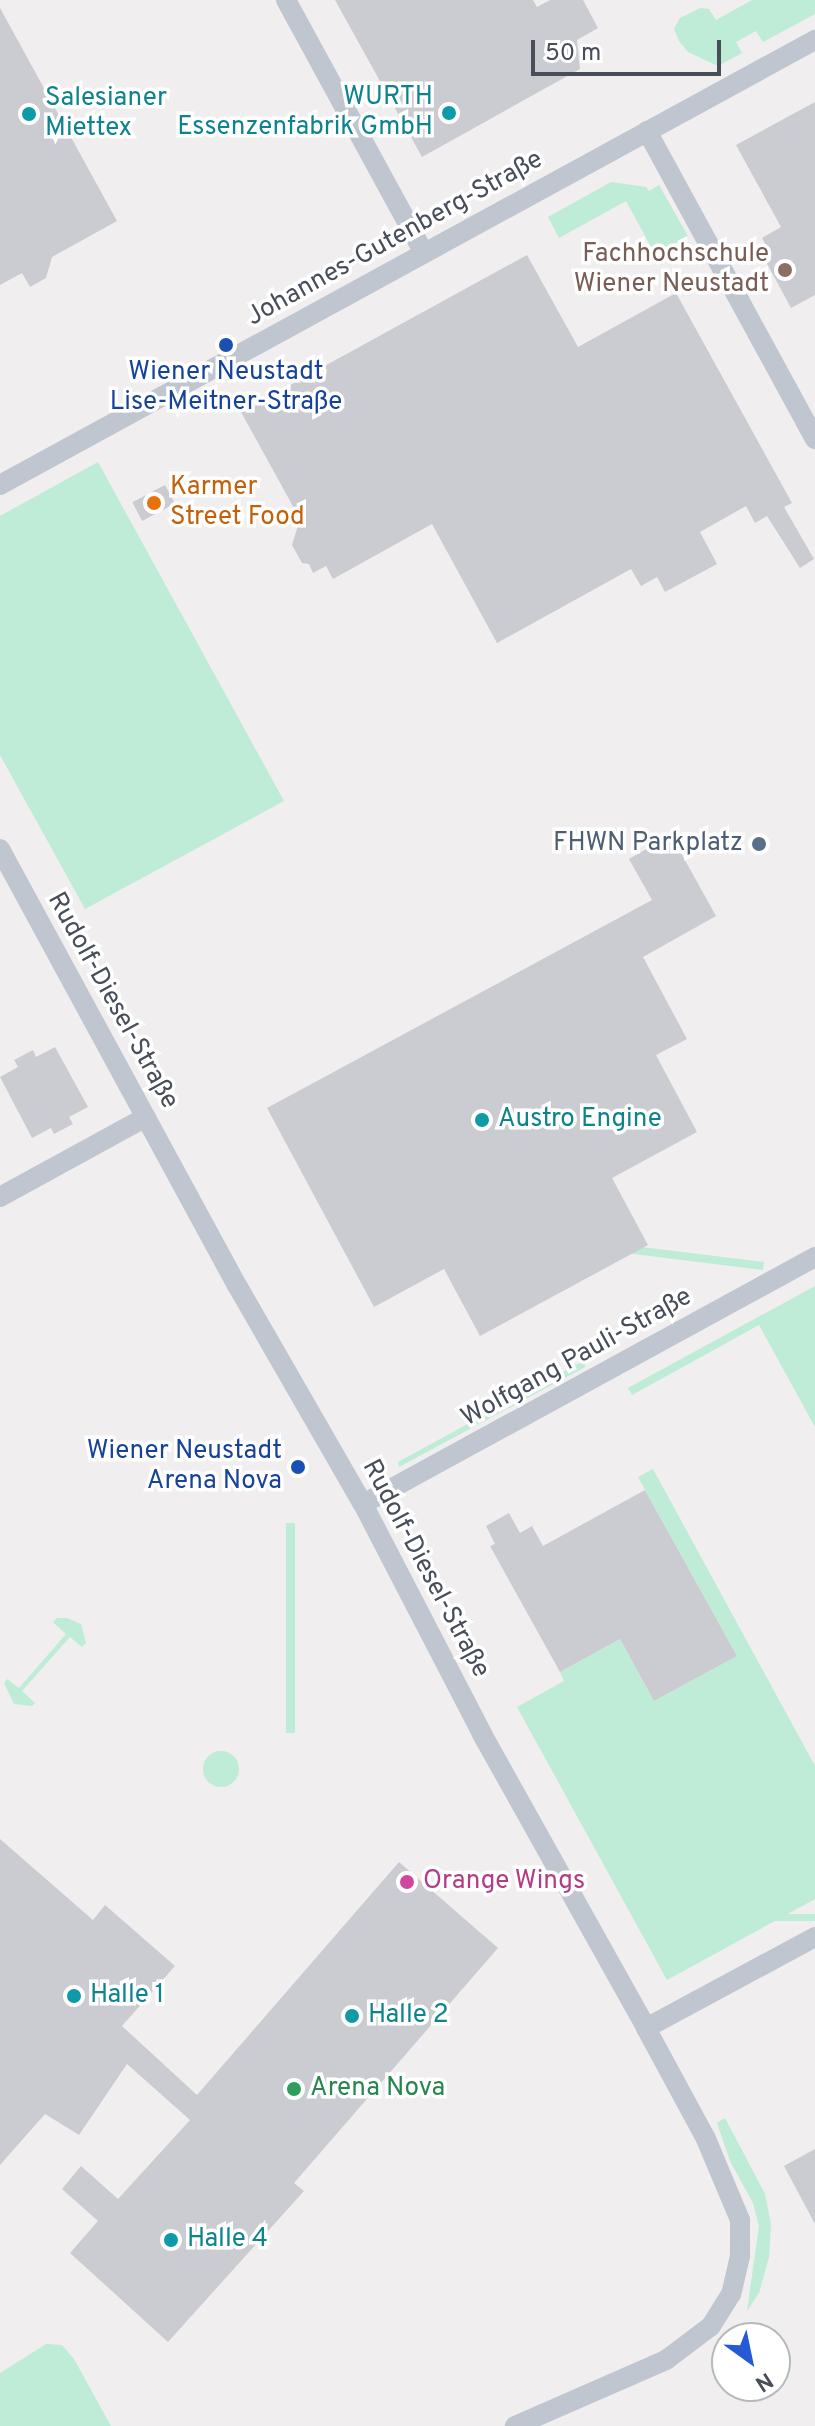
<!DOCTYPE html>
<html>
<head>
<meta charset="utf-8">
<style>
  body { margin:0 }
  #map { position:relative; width:815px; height:2426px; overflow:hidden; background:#f0eeee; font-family:Overpass,sans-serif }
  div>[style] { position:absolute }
  .green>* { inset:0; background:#beecd6; transform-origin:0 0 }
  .round { border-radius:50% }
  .building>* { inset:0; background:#cbccd2; transform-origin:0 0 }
  .street>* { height:20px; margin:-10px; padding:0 10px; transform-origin:10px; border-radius:10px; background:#bfc6cf }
  .dots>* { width:22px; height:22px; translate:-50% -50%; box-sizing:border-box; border:4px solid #fff; border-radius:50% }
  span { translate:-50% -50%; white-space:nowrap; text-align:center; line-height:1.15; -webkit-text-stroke:7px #fff; paint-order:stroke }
  .culture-label { font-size:26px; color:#0d838f }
  .right { translate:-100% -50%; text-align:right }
  .left { translate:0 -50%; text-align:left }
  .street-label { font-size:26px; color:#474e5a }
  .education-label { font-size:26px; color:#785e54 }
  .transit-label { font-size:26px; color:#164399 }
  .food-label { font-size:26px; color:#c56008 }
  .service-label { font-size:26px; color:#4e5e75 }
  .hotel-label { font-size:26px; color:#b23c85 }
  .leisure-label { font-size:26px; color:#27864d }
  .north { position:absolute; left:711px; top:2322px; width:80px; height:80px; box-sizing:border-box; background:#fff; border:2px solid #b5b8bd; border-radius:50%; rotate:147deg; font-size:22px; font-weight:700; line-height:32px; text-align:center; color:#474e5a }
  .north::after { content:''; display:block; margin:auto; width:28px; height:36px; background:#245ad4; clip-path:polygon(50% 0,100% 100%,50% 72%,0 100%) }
  .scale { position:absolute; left:531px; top:40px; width:190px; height:36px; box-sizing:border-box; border:4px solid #474e5a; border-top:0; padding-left:10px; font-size:24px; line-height:28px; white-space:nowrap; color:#474e5a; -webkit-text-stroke:6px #fff; paint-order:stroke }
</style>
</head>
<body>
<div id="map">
  <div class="green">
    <div style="clip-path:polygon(752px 0,815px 0,815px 14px,763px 42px,756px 31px,736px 42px,742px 53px,718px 66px,688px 52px,679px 41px,674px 29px,680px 18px,700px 8px,709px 9px,716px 20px)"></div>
    <div style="clip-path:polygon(611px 182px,646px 187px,649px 191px,659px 185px,688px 236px,655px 254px,626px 201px,559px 238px,548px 217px)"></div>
    <div style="clip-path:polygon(98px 462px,284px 801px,85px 909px,0 755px,0 516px)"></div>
    <div style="left:764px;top:1262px;width:8px;height:175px;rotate:97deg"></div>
    <div style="clip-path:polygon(815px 1286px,815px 1427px,759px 1325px,632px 1395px,628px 1388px)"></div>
    <div style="clip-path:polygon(585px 1360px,585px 1367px,399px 1467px,398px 1462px)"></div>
    <div style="clip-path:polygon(653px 1469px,815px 1766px,815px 1899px,667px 1980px,517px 1707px,564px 1681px,560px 1672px,620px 1639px,654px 1701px,737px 1656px,638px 1477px)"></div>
    <div style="left:286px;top:1523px;width:9px;height:210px"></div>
    <div style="clip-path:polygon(57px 1618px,67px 1618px,81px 1624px,86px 1643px,82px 1647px,70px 1637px,22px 1691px,35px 1703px,32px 1706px,14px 1704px,4px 1683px,7px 1679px,19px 1688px,66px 1634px,53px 1622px)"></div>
    <div class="round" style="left:203px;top:1751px;width:36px;height:36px"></div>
    <div style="left:815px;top:1914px;width:7px;height:149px;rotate:90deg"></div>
    <div style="clip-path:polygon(725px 2118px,765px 2194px,771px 2224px,769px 2257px,759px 2293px,747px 2311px,759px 2226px,753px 2203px,730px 2161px,717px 2123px)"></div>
    <div style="clip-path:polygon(46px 2344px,62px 2345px,74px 2359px,111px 2426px,0 2426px,0 2373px)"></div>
  </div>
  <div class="building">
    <div style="clip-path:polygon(335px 0,533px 0,537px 7px,550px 0,583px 0,598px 28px,577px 40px,580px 69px,422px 157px)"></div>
    <div style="clip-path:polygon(0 8px,117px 221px,52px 257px,46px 278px,30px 287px,22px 273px,0 285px)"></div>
    <div style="clip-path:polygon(815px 102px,815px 295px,791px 308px,764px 258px,771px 255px,762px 238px,781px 227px,736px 145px)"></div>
    <div style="clip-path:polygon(527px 255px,578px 347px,676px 293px,792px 503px,784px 507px,814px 559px,800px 568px,767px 516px,755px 523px,746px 506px,700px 532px,717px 564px,665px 592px,657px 577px,641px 586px,631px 569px,497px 643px,432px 524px,333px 579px,326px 566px,313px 573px,309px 564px,302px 563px,292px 545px,300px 519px,241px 412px)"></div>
    <div style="left:165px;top:485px;width:21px;height:37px;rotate:62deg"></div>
    <div style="clip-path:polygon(671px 835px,716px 916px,643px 957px,687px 1039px,656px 1055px,697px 1132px,612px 1178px,648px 1245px,480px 1336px,444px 1269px,374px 1307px,267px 1108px,652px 900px,629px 859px)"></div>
    <div style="clip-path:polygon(55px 1047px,88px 1107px,69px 1117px,73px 1124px,54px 1134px,51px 1128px,32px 1138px,0 1077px,18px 1067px,14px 1060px,33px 1050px,36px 1057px)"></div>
    <div style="clip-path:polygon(645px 1490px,737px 1656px,654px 1701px,620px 1639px,560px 1672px,490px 1546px,495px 1544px,486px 1526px,509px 1513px,520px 1533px,532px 1526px,543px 1546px)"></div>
    <div style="clip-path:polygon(0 1839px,93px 1920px,105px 1905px,175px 1966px,122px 2026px,197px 2095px,399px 1862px,498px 1948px,294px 2183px,304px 2191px,168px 2342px,70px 2253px,98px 2221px,62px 2189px,81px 2166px,118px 2199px,190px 2120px,127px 2064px,79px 2135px,45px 2114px,0 2165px)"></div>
    <div style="clip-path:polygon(815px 2149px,815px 2224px,784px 2166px)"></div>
  </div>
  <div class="street">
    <div style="left:286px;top:0;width:288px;rotate:61.4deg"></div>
    <div style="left:647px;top:131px;width:351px;rotate:61.4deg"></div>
    <div style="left:0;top:485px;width:929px;rotate:-28.64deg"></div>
    <div style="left:0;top:849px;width:498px;rotate:61.5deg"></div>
    <div style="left:238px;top:1287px;width:250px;rotate:60.1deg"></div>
    <div style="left:363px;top:1504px;width:259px;rotate:62.6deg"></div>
    <div style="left:482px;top:1734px;width:337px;rotate:60.8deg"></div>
    <div style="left:646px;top:2028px;width:126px;rotate:61.6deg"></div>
    <div style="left:706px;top:2139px;width:88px;rotate:67.2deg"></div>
    <div style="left:740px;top:2220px;width:36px;rotate:90deg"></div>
    <div style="left:740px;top:2256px;width:39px;rotate:103deg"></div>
    <div style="left:731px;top:2294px;width:38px;rotate:122deg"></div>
    <div style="left:711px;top:2326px;width:56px;rotate:142.9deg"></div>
    <div style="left:666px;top:2360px;width:165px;rotate:156.4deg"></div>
    <div style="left:0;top:1197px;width:166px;rotate:-28.7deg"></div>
    <div style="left:363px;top:1504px;width:515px;rotate:-28.65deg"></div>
    <div style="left:646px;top:2028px;width:192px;rotate:-28.3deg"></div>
  </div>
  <div class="dots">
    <div style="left:449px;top:113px;background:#0f9aa8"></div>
    <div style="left:29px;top:114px;background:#0f9aa8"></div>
    <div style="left:785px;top:270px;background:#8d6e63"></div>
    <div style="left:226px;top:345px;background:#1a4fb4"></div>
    <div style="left:154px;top:503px;background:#e8710a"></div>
    <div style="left:759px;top:844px;background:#5c6f8a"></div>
    <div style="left:482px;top:1120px;background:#0f9aa8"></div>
    <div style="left:298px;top:1467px;background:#1a4fb4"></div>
    <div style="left:407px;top:1882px;background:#d1479c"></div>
    <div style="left:74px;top:1996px;background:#0f9aa8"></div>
    <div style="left:352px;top:2016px;background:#0f9aa8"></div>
    <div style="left:294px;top:2089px;background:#2e9e5b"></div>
    <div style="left:171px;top:2240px;background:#0f9aa8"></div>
  </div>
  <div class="culture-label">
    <span class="right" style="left:433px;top:113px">WURTH<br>Essenzenfabrik GmbH</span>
    <span class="left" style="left:45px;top:114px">Salesianer<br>Miettex</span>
    <span class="left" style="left:498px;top:1120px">Austro Engine</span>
    <span class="left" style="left:90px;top:1996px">Halle 1</span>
    <span class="left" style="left:368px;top:2016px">Halle 2</span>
    <span class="left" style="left:187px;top:2240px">Halle 4</span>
  </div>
  <div class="street-label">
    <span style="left:395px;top:239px;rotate:-29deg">Johannes-Gutenberg-Straße</span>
    <span style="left:112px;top:1001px;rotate:61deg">Rudolf-Diesel-Straße</span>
    <span style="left:577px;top:1358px;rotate:-29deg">Wolfgang Pauli-Straße</span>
    <span style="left:425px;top:1569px;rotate:62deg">Rudolf-Diesel-Straße</span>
  </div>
  <div class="education-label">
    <span class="right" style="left:769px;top:270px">Fachhochschule<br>Wiener Neustadt</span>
  </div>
  <div class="transit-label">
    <span style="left:226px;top:388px">Wiener Neustadt<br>Lise-Meitner-Straße</span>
    <span class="right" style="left:282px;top:1467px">Wiener Neustadt<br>Arena Nova</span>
  </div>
  <div class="food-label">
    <span class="left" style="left:170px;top:503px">Karmer<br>Street Food</span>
  </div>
  <div class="service-label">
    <span class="right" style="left:743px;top:844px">FHWN Parkplatz</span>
  </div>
  <div class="hotel-label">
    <span class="left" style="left:423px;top:1882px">Orange Wings</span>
  </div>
  <div class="leisure-label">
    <span class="left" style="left:310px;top:2089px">Arena Nova</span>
  </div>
  <div class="north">N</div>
  <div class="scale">50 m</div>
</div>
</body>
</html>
